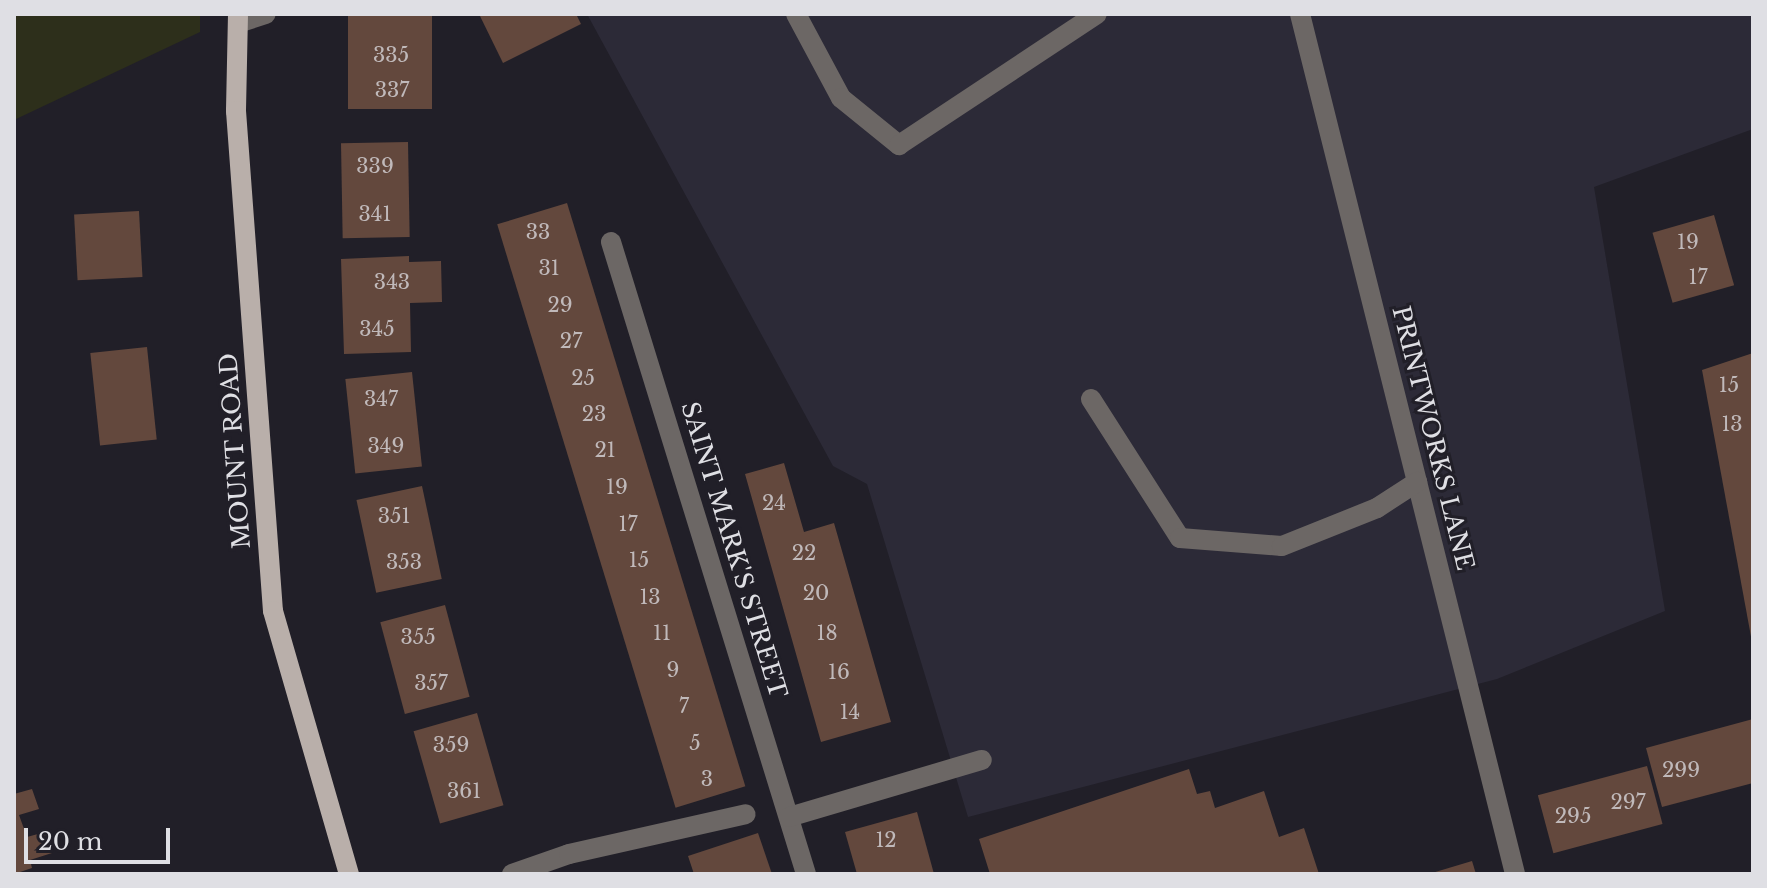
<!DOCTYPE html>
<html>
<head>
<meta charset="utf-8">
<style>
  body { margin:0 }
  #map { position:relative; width:1767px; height:888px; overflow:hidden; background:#211f28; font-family:"Libre Baskerville",serif }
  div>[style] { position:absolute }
  .built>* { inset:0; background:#2c2a37 }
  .green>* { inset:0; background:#2d2f1b }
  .building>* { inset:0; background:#63483d; transform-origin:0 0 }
  .minor>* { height:20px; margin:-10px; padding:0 10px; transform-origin:10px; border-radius:10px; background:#6c6765 }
  .major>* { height:20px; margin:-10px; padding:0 10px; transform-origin:10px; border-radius:10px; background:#b9afaa }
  span { translate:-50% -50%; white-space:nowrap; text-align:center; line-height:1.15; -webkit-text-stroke:6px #211f28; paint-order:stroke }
  .number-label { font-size:20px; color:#c0b9ba }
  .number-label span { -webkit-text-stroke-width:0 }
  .street-label { font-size:24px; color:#dfdfe4 }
  .frame { position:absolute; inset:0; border:16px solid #dfdfe4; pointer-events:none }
  .scale { position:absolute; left:24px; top:828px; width:146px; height:36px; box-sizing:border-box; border:4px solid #dfdfe4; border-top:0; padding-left:10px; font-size:24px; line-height:28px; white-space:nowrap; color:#dfdfe4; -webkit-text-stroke:6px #211f28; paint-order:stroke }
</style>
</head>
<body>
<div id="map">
  <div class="built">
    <div style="clip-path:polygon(587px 14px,1753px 14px,1753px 129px,1594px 187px,1665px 611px,1497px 679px,968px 817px,867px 484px,833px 466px)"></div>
  </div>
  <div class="green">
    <div style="clip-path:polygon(14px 14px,200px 14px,200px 32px,14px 120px)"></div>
  </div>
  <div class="building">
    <div style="left:348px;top:14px;width:84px;height:95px"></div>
    <div style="clip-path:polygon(479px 14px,576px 14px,581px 24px,503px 63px)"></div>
    <div style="left:408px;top:142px;width:95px;height:67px;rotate:89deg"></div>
    <div style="left:567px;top:203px;width:610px;height:73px;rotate:73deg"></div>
    <div style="left:139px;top:211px;width:66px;height:65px;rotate:87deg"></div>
    <div style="left:1714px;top:215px;width:73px;height:64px;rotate:74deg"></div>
    <div style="clip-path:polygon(409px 256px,409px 262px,441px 261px,442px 302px,410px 303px,411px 352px,344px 354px,341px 259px)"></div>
    <div style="left:147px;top:347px;width:93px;height:57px;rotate:84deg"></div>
    <div style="clip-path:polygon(1753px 353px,1753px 642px,1752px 642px,1702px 370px)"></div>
    <div style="left:412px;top:372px;width:95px;height:67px;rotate:84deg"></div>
    <div style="clip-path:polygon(784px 463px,804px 532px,834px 523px,891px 722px,821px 742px,745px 474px)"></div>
    <div style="left:422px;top:486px;width:95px;height:67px;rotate:78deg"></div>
    <div style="left:445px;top:605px;width:95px;height:67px;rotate:75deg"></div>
    <div style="left:477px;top:713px;width:96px;height:66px;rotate:74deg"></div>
    <div style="clip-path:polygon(1753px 719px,1753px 783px,1662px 807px,1646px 748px)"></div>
    <div style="left:1647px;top:766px;width:60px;height:113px;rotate:75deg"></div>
    <div style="clip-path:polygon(1189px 769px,1197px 794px,1210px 791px,1215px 808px,1264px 791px,1279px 837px,1304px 828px,1319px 874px,990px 874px,979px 839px)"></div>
    <div style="clip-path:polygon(32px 789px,39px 809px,19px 815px,27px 837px,45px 832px,52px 853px,30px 860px,32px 868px,14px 874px,14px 794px)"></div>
    <div style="clip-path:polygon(917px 812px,934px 874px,857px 874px,845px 832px)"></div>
    <div style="clip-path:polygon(758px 833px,772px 874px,694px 874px,688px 856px)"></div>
    <div style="clip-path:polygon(1472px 861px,1476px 874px,1432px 874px,1432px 873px)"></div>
  </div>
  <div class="minor">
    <div style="left:796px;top:14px;width:95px;rotate:61.8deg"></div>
    <div style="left:841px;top:98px;width:75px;rotate:39deg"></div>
    <div style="left:899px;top:145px;width:237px;rotate:-33.5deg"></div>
    <div style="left:1300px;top:14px;width:886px;rotate:75.96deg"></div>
    <div style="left:238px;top:23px;width:29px;rotate:-18deg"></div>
    <div style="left:611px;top:242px;width:661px;rotate:72.85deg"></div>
    <div style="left:1091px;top:399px;width:165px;rotate:57.4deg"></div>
    <div style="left:1180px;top:538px;width:102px;rotate:4.5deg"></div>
    <div style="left:1282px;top:546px;width:102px;rotate:-21.8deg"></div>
    <div style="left:1377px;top:508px;width:48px;rotate:-33deg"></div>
    <div style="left:789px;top:817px;width:201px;rotate:-16.5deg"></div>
    <div style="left:512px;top:874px;width:60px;rotate:-19.3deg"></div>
    <div style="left:569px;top:854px;width:181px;rotate:-12.7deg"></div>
  </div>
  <div class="major">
    <div style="left:238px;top:14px;width:97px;rotate:91.2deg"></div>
    <div style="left:236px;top:111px;width:501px;rotate:85.77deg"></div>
    <div style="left:273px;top:611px;width:274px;rotate:73.9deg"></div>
  </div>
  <div class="number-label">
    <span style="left:391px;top:55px">335</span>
    <span style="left:392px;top:90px">337</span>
    <span style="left:375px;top:166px">339</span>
    <span style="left:375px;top:214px">341</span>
    <span style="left:538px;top:232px">33</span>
    <span style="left:1688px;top:242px">19</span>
    <span style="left:549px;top:268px">31</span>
    <span style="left:1698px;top:277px">17</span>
    <span style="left:392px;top:282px">343</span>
    <span style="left:560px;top:305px">29</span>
    <span style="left:377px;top:329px">345</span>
    <span style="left:571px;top:341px">27</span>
    <span style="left:583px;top:378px">25</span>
    <span style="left:1729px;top:385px">15</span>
    <span style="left:381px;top:399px">347</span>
    <span style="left:594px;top:414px">23</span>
    <span style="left:1732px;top:424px">13</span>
    <span style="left:386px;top:446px">349</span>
    <span style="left:605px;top:450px">21</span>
    <span style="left:617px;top:487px">19</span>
    <span style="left:774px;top:503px">24</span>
    <span style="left:394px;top:516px">351</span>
    <span style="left:628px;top:524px">17</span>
    <span style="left:804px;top:553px">22</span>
    <span style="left:639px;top:560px">15</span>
    <span style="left:404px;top:562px">353</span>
    <span style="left:816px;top:593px">20</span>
    <span style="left:650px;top:597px">13</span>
    <span style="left:662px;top:633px">11</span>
    <span style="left:827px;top:633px">18</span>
    <span style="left:418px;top:637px">355</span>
    <span style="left:673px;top:670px">9</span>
    <span style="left:839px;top:672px">16</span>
    <span style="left:431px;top:683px">357</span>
    <span style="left:684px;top:706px">7</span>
    <span style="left:850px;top:712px">14</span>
    <span style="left:695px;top:743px">5</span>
    <span style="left:451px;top:745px">359</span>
    <span style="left:1681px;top:770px">299</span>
    <span style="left:707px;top:779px">3</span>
    <span style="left:464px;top:791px">361</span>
    <span style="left:1628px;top:802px">297</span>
    <span style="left:1573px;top:816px">295</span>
    <span style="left:886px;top:840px">12</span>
  </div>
  <div class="street-label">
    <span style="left:1433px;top:438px;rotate:76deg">PRINTWORKS LANE</span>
    <span style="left:235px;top:451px;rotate:-94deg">MOUNT ROAD</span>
    <span style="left:734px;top:550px;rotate:73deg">SAINT MARK'S STREET</span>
  </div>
  <div class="frame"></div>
  <div class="scale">20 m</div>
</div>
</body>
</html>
